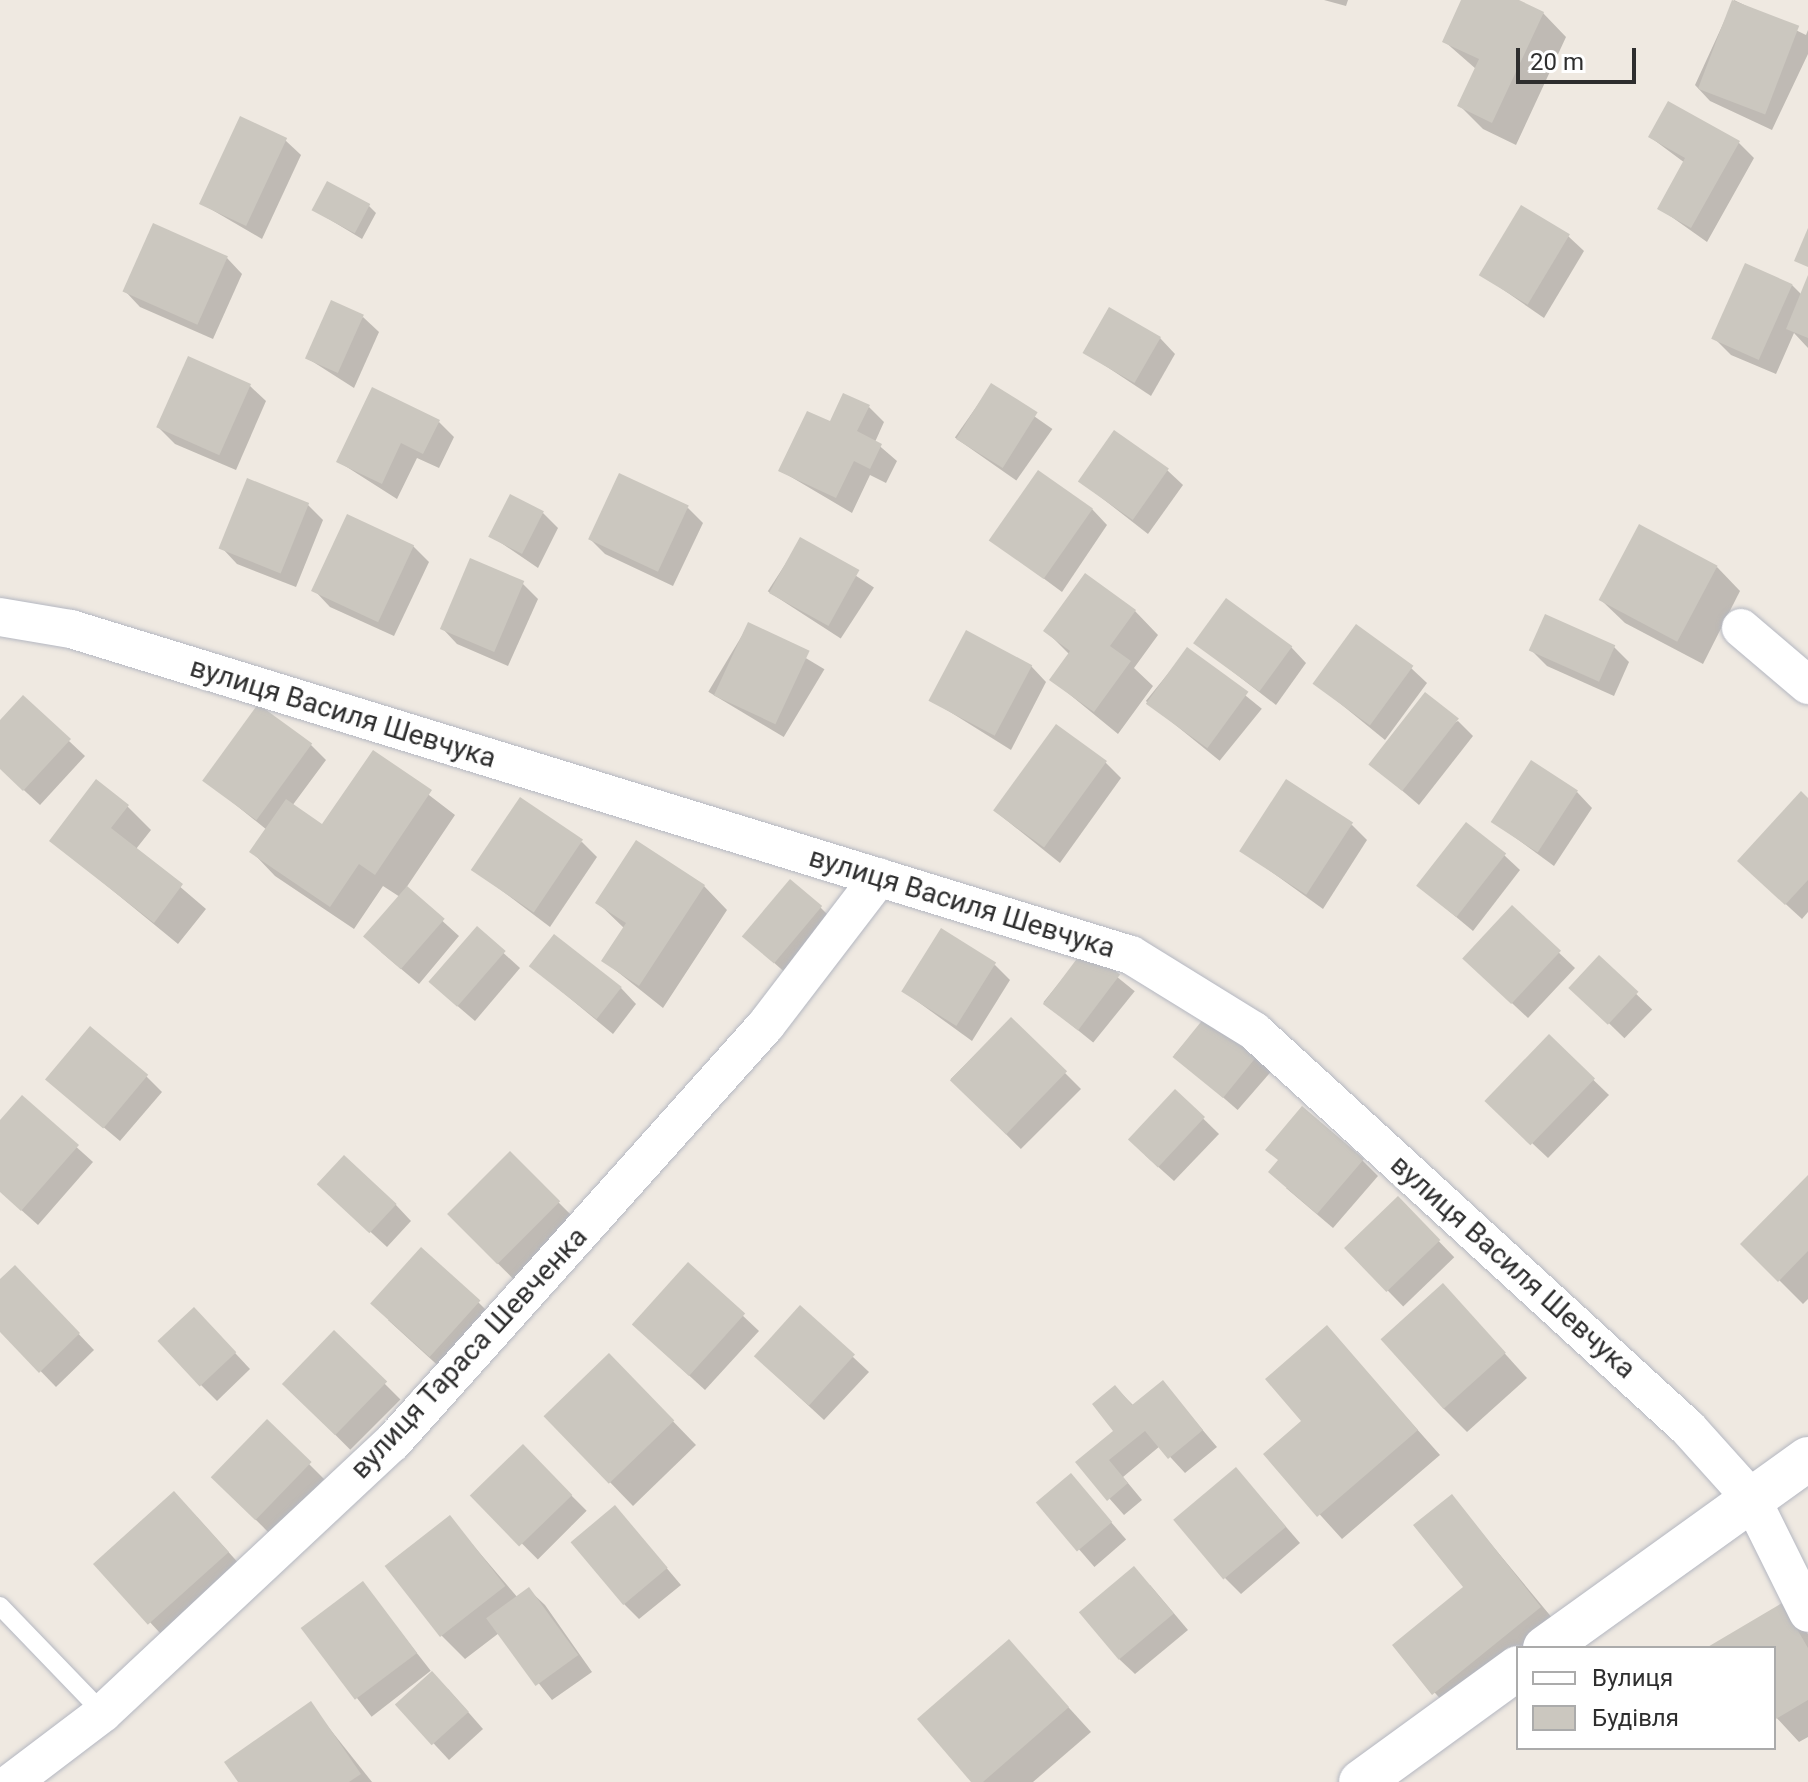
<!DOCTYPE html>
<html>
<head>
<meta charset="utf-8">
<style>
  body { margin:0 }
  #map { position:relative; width:1808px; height:1782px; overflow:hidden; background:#efe9e1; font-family:Roboto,sans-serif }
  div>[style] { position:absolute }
  .shadow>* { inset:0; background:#0003; transform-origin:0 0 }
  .building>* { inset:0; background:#cbc7bf; transform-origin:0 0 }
  .roads { filter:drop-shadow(0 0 2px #b4b7c1) drop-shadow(0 0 2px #b4b7c1) }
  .lane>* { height:18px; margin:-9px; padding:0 9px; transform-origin:9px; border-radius:9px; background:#fff }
  .street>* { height:38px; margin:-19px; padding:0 19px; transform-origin:19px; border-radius:19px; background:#fff }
  .secondary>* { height:44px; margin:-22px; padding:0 22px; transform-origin:22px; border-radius:22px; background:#fff }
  span { translate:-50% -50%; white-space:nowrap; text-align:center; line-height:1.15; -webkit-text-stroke:8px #fff; paint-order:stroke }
  .street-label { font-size:28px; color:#2e2e2e }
  .legend { position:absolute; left:1516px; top:1646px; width:260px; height:104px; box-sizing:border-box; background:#fff; border:2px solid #ababab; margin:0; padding:10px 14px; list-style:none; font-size:24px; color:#2e2e2e }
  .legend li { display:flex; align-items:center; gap:16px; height:40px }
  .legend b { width:40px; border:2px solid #ababab }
  .scale { position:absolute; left:1516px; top:48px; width:120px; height:36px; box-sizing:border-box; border:4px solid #2e2e2e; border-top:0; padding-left:10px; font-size:24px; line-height:28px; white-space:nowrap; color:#2e2e2e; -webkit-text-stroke:6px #fff; paint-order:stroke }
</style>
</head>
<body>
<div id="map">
  <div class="shadow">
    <div style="clip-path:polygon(1324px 0,1348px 0,1346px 6px)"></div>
    <div style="clip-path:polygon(1463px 0,1514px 0,1543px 13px,1566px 37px,1516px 145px,1483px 129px,1460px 106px,1476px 69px,1444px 41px)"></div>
    <div style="clip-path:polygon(1734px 0,1806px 35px,1808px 30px,1808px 54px,1772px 130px,1710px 101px,1695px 85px)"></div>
    <div style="clip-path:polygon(1650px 137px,1739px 143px,1754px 158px,1707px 242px,1659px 208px,1685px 163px)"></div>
    <div style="clip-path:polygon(285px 140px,301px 155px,262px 239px,202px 204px)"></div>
    <div style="clip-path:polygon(369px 206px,376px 213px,362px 239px,314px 210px)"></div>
    <div style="clip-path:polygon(1568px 236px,1584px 251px,1544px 318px,1482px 275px)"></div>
    <div style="clip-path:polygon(227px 258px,242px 274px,213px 339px,140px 307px,125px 291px)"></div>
    <div style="clip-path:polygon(1808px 280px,1808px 348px,1794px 333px,1776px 374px,1731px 355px,1715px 339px,1792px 285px,1802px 295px)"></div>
    <div style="clip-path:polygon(363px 317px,379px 332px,354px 388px,307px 358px)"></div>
    <div style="clip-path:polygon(1160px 338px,1175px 354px,1151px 396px,1086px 353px)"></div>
    <div style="clip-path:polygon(250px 386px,266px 401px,236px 470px,175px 444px,159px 428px)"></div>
    <div style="left:991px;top:386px;width:75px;height:63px;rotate:35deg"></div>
    <div style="clip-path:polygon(869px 407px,884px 422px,875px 442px,897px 461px,886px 483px,870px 475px,852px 513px,781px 471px,831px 424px)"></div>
    <div style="clip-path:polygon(439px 422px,454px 437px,439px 468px,417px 458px,397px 499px,339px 462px)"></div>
    <div style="clip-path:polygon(1167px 470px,1183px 485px,1148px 534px,1080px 481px)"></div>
    <div style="clip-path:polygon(307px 504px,323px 520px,296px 587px,237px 564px,222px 548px)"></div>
    <div style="clip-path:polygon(688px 508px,703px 523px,673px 586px,605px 554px,590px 539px)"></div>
    <div style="clip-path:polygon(1092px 509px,1107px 525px,1062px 592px,993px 541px)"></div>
    <div style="clip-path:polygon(543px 513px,558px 528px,538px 568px,491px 536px)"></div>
    <div style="left:801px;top:540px;width:87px;height:61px;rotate:33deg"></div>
    <div style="clip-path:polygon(413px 546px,429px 562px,394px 636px,330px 607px,315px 591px)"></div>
    <div style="clip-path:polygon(1717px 567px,1740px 591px,1703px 664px,1625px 623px,1601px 600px)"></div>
    <div style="clip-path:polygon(522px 583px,538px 599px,508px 666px,457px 644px,442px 628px)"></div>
    <div style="clip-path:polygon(1135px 611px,1158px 635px,1134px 668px,1153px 686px,1118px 734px,1052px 680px,1070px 655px,1046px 631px)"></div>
    <div style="left:749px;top:624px;width:88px;height:79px;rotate:31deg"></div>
    <div style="clip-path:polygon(1197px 644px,1291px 647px,1306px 663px,1276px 705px)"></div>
    <div style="clip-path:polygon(1614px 647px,1629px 662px,1614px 696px,1547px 666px,1531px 650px)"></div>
    <div style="left:1188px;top:649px;width:95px;height:67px;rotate:39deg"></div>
    <div style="clip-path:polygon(1031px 666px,1046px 682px,1011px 750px,931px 700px)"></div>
    <div style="clip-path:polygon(1411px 668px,1427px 683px,1385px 740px,1315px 683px)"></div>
    <div style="clip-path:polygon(23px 698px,85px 756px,40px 805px,0 768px,0 723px)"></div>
    <div style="clip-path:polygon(1458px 721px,1473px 736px,1419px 805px,1371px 764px)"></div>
    <div style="clip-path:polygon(310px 744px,326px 760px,292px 806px,323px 827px,373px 752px,455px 815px,406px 888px,459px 936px,419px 984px,381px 952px,400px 897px,383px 886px,354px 929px,275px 876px,252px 852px,267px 830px,206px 781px)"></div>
    <div style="clip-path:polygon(1105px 762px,1121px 778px,1060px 863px,995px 811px)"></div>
    <div style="clip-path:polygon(1577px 792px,1592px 808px,1554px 866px,1494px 822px)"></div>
    <div style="clip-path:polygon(1808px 800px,1808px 912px,1802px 919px,1755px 876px)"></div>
    <div style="clip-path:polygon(127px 806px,151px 830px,136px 849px,206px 909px,178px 944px,51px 840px)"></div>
    <div style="clip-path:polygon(1352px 825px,1367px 840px,1323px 909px,1241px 850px)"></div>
    <div style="clip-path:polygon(582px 842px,597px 857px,550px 927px,473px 869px)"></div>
    <div style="clip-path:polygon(1504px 855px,1520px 870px,1473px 931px,1419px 886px)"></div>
    <div style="clip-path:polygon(704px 886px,727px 910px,663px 1008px,604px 961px,625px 929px,598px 903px)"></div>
    <div style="clip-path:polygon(820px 907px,836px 923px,790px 977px,745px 937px)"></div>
    <div style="clip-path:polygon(1512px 908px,1575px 968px,1528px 1018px,1481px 974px)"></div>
    <div style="clip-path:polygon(477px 929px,520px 968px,475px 1021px,447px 997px)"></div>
    <div style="left:1085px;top:951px;width:64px;height:66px;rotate:39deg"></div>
    <div style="left:1599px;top:958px;width:74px;height:40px;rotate:44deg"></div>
    <div style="clip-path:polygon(995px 965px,1010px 980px,972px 1041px,903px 991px)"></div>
    <div style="clip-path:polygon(531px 966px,621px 988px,636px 1004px,613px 1034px)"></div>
    <div style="left:1209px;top:1015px;width:84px;height:53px;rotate:41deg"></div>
    <div style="left:1011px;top:1019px;width:99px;height:85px;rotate:45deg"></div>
    <div style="clip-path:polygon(1549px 1037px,1609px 1095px,1548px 1158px,1503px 1116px)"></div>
    <div style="clip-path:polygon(146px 1076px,162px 1092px,120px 1141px,64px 1094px)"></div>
    <div style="clip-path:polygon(1175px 1091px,1219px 1134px,1174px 1181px,1145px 1155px)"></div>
    <div style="clip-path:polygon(22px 1098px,93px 1162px,38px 1225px,0 1191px,0 1123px)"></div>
    <div style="left:510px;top:1154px;width:91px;height:86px;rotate:45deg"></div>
    <div style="clip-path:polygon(1362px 1160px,1378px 1176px,1333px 1228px,1286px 1188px)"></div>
    <div style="clip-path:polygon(1808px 1177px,1808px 1299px,1803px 1304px,1743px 1244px)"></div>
    <div style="left:1398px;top:1199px;width:81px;height:71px;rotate:46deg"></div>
    <div style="clip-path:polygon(336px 1200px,396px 1205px,411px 1221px,387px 1247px)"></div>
    <div style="clip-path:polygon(688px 1264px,759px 1331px,705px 1390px,649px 1339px)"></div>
    <div style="clip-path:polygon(0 1281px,30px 1283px,94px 1350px,56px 1387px,0 1329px)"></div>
    <div style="clip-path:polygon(1443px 1285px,1527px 1378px,1467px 1432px,1443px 1408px)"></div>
    <div style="clip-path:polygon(478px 1302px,494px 1318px,445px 1372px,388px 1320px)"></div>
    <div style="clip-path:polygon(209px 1325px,250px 1369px,217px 1401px,201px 1385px)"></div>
    <div style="clip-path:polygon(1327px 1328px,1440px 1455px,1342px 1539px,1266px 1455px,1304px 1421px)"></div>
    <div style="left:334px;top:1333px;width:94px;height:71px;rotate:45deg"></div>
    <div style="clip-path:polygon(853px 1357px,869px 1372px,824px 1420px,771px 1371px)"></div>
    <div style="clip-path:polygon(632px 1379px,696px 1445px,633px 1506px,546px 1416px)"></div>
    <div style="clip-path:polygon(1163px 1383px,1217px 1447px,1185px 1473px,1160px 1446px,1123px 1477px,1142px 1500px,1124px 1515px,1078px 1463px,1116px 1431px,1115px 1387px,1134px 1406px)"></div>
    <div style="left:267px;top:1422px;width:81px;height:77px;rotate:45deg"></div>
    <div style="left:523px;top:1447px;width:90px;height:69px;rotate:45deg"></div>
    <div style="clip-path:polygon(1236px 1469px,1300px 1543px,1241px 1594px,1225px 1578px)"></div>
    <div style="left:1071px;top:1476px;width:84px;height:42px;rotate:49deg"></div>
    <div style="clip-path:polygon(1452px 1497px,1563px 1631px,1457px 1718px,1394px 1646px,1466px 1588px)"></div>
    <div style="clip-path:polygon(615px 1507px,681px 1585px,639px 1619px,624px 1604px)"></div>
    <div style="clip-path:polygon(197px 1517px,251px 1577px,173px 1647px,96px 1564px)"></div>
    <div style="clip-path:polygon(449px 1517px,518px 1598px,529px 1590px,545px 1605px,592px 1672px,552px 1700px,499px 1633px,465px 1659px,442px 1636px,387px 1567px)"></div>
    <div style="left:363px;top:1584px;width:110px;height:75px;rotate:52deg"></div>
    <div style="clip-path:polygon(1150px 1585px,1188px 1630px,1135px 1674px,1119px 1659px)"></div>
    <div style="clip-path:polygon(1782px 1606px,1808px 1634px,1808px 1737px,1799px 1742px,1774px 1715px,1774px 1648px,1710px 1648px)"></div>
    <div style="clip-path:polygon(1009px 1642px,1091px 1732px,1033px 1782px,974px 1782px)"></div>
    <div style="clip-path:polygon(448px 1689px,483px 1729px,449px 1760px,398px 1705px)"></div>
    <div style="clip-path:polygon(310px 1704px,372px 1782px,241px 1782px)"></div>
  </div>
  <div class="building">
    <div style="clip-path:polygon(1461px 0,1519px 0,1544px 12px,1492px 123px,1457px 106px,1479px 59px,1442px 42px)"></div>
    <div style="left:1732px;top:0;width:72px;height:95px;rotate:21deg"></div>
    <div style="clip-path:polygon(1668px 101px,1740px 141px,1691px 228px,1657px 209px,1685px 158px,1648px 137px)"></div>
    <div style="left:240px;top:116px;width:52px;height:97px;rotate:25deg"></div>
    <div style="left:327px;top:181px;width:49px;height:33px;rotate:28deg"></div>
    <div style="left:1521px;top:205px;width:57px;height:82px;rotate:31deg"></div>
    <div style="left:153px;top:223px;width:82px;height:75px;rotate:24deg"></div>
    <div style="clip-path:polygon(1808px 228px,1808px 267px,1794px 261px)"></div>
    <div style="left:1745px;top:263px;width:52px;height:83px;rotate:24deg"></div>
    <div style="clip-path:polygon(1808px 275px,1808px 338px,1786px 329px)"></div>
    <div style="left:331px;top:300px;width:36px;height:64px;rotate:24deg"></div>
    <div style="left:1109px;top:307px;width:60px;height:53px;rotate:30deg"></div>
    <div style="left:188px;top:356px;width:69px;height:78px;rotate:24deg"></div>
    <div style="left:991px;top:383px;width:55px;height:66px;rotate:32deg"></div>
    <div style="clip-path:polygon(372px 387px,440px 420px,423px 454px,401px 443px,382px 484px,336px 462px)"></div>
    <div style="clip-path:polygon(843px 393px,870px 405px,857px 431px,882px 444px,870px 469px,854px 461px,836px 498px,778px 471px,807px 411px,830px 421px)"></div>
    <div style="left:1114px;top:430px;width:67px;height:63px;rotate:35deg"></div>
    <div style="left:1038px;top:470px;width:67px;height:86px;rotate:35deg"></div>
    <div style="left:619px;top:473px;width:77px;height:73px;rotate:25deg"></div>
    <div style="left:247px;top:478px;width:67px;height:76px;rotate:22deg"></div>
    <div style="left:510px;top:494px;width:38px;height:48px;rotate:27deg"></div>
    <div style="left:347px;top:514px;width:74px;height:85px;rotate:25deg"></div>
    <div style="left:1639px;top:524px;width:89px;height:86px;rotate:28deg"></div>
    <div style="left:800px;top:537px;width:68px;height:64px;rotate:29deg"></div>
    <div style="left:470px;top:558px;width:59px;height:77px;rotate:23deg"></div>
    <div style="clip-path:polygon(1085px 573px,1136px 610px,1110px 646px,1131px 661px,1094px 712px,1049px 680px,1070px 651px,1043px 631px)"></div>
    <div style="left:1226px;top:598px;width:82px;height:56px;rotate:36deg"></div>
    <div style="left:1545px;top:614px;width:77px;height:40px;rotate:24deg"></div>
    <div style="left:748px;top:622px;width:68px;height:81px;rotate:25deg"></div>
    <div style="left:1356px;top:624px;width:71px;height:74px;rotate:36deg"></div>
    <div style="left:966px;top:630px;width:75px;height:80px;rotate:28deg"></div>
    <div style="left:1187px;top:647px;width:76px;height:70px;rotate:36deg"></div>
    <div style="left:1425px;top:692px;width:43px;height:92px;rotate:38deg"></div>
    <div style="clip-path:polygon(23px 695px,71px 739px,23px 791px,0 769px,0 720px)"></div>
    <div style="left:258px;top:704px;width:67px;height:95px;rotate:36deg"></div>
    <div style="left:1056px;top:724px;width:63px;height:107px;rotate:36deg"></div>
    <div style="clip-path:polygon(373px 750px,432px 790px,375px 875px,359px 864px,330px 907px,249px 852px,286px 799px,322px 824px)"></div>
    <div style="left:1531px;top:760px;width:56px;height:74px;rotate:33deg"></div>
    <div style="clip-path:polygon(96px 779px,129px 805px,111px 828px,183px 884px,154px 923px,49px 841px)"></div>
    <div style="left:1286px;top:779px;width:80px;height:86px;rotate:33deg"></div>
    <div style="clip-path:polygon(1801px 791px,1808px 798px,1808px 880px,1785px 905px,1737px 861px)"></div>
    <div style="left:520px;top:797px;width:76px;height:88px;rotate:34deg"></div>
    <div style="left:1466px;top:822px;width:51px;height:81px;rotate:38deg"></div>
    <div style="clip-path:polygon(636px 840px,705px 885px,639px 986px,601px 961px,626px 923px,595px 903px)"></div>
    <div style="left:790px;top:879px;width:42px;height:75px;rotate:40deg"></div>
    <div style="left:407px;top:886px;width:50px;height:67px;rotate:41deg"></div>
    <div style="left:1512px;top:905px;width:67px;height:73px;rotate:43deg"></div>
    <div style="left:477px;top:926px;width:38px;height:74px;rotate:41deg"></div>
    <div style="left:941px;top:928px;width:65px;height:75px;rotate:32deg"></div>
    <div style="left:554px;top:934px;width:86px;height:41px;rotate:38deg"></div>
    <div style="left:1085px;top:948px;width:44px;height:70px;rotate:37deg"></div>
    <div style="left:1599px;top:955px;width:54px;height:45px;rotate:43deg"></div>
    <div style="left:1209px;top:1012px;width:65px;height:58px;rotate:39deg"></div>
    <div style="left:1011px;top:1017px;width:78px;height:88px;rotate:44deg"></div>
    <div style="left:90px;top:1026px;width:76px;height:70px;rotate:40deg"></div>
    <div style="left:1549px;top:1034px;width:64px;height:93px;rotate:44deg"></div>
    <div style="left:1175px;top:1089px;width:41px;height:69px;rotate:43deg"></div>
    <div style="clip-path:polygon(22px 1095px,79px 1145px,21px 1211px,0 1192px,0 1120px)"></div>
    <div style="clip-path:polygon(1302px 1106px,1364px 1159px,1317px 1214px,1268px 1172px,1278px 1160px,1265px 1150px)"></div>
    <div style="left:510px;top:1151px;width:71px;height:89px;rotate:45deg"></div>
    <div style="left:344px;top:1155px;width:72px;height:40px;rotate:43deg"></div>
    <div style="clip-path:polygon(1808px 1175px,1808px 1251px,1778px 1282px,1740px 1244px)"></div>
    <div style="left:1398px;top:1196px;width:61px;height:75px;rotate:46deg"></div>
    <div style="left:421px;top:1247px;width:80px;height:76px;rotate:42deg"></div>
    <div style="left:688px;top:1262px;width:77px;height:84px;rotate:42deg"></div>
    <div style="clip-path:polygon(15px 1265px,80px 1333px,39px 1373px,0 1332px,0 1279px)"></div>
    <div style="left:1443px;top:1283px;width:94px;height:84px;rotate:48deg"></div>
    <div style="left:800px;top:1305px;width:74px;height:69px;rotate:42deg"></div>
    <div style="left:194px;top:1307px;width:62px;height:50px;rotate:47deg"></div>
    <div style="clip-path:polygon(1327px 1325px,1418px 1430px,1317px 1517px,1263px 1454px,1301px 1421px,1265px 1379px)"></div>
    <div style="left:334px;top:1330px;width:74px;height:75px;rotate:44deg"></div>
    <div style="left:609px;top:1353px;width:94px;height:91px;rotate:46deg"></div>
    <div style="clip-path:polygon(1163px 1380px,1203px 1430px,1168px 1459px,1145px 1431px,1109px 1460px,1128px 1483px,1107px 1501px,1075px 1462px,1113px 1431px,1092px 1404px,1115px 1385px,1132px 1405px)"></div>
    <div style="left:267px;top:1419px;width:62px;height:81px;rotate:44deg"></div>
    <div style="left:523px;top:1444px;width:71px;height:74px;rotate:46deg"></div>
    <div style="left:1236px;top:1467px;width:78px;height:82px;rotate:50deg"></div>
    <div style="left:1071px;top:1473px;width:64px;height:46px;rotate:50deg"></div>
    <div style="left:174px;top:1491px;width:82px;height:109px;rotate:48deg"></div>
    <div style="clip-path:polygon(1452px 1494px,1541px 1607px,1432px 1695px,1392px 1645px,1463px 1587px,1413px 1525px)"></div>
    <div style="left:615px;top:1505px;width:82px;height:58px;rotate:50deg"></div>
    <div style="left:450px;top:1515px;width:90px;height:83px;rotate:52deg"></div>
    <div style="left:1134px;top:1566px;width:62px;height:72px;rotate:50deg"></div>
    <div style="left:363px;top:1581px;width:90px;height:78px;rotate:53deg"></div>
    <div style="left:529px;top:1587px;width:84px;height:53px;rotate:54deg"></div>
    <div style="clip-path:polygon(1782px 1603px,1808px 1648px,1808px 1700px,1774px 1720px,1774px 1648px,1706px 1648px)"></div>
    <div style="clip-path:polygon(1009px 1639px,1069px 1707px,983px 1782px,971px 1782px,917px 1719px)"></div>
    <div style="left:432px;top:1671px;width:55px;height:50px;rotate:48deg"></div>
    <div style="clip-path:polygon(311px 1701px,361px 1774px,349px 1782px,238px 1782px,224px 1762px)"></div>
  </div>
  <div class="roads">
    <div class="lane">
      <div style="left:0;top:1606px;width:149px;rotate:46.1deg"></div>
    </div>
    <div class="street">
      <div style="left:0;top:617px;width:72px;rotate:9.6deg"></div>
      <div style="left:71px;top:629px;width:1109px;rotate:17.1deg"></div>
      <div style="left:1131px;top:955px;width:145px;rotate:31.7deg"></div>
      <div style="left:1254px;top:1031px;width:588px;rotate:42.45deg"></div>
      <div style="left:1688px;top:1428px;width:94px;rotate:48deg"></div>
      <div style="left:1751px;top:1498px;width:128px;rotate:63.6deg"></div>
      <div style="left:1741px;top:628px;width:88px;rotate:40.4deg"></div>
      <div style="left:12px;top:1782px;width:114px;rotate:-37.2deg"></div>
      <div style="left:103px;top:1713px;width:396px;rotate:-43.1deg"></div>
      <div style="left:392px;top:1443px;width:561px;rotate:-48.18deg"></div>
      <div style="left:766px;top:1025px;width:186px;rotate:-52.6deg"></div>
    </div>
    <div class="secondary">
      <div style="left:1545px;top:1648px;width:324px;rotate:-35.7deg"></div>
      <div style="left:1361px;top:1782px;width:194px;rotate:-36deg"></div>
    </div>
  </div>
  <div class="street-label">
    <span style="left:343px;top:713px;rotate:17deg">вулиця Василя Шевчука</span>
    <span style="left:962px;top:903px;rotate:17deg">вулиця Василя Шевчука</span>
    <span style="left:1513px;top:1267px;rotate:42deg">вулиця Василя Шевчука</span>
    <span style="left:469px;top:1353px;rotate:-47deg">вулиця Тараса Шевченка</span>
  </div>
  <ul class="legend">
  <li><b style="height:10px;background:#fff"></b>Вулиця</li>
  <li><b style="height:22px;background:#cbc7bf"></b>Будівля</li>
  </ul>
  <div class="scale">20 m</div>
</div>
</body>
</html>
